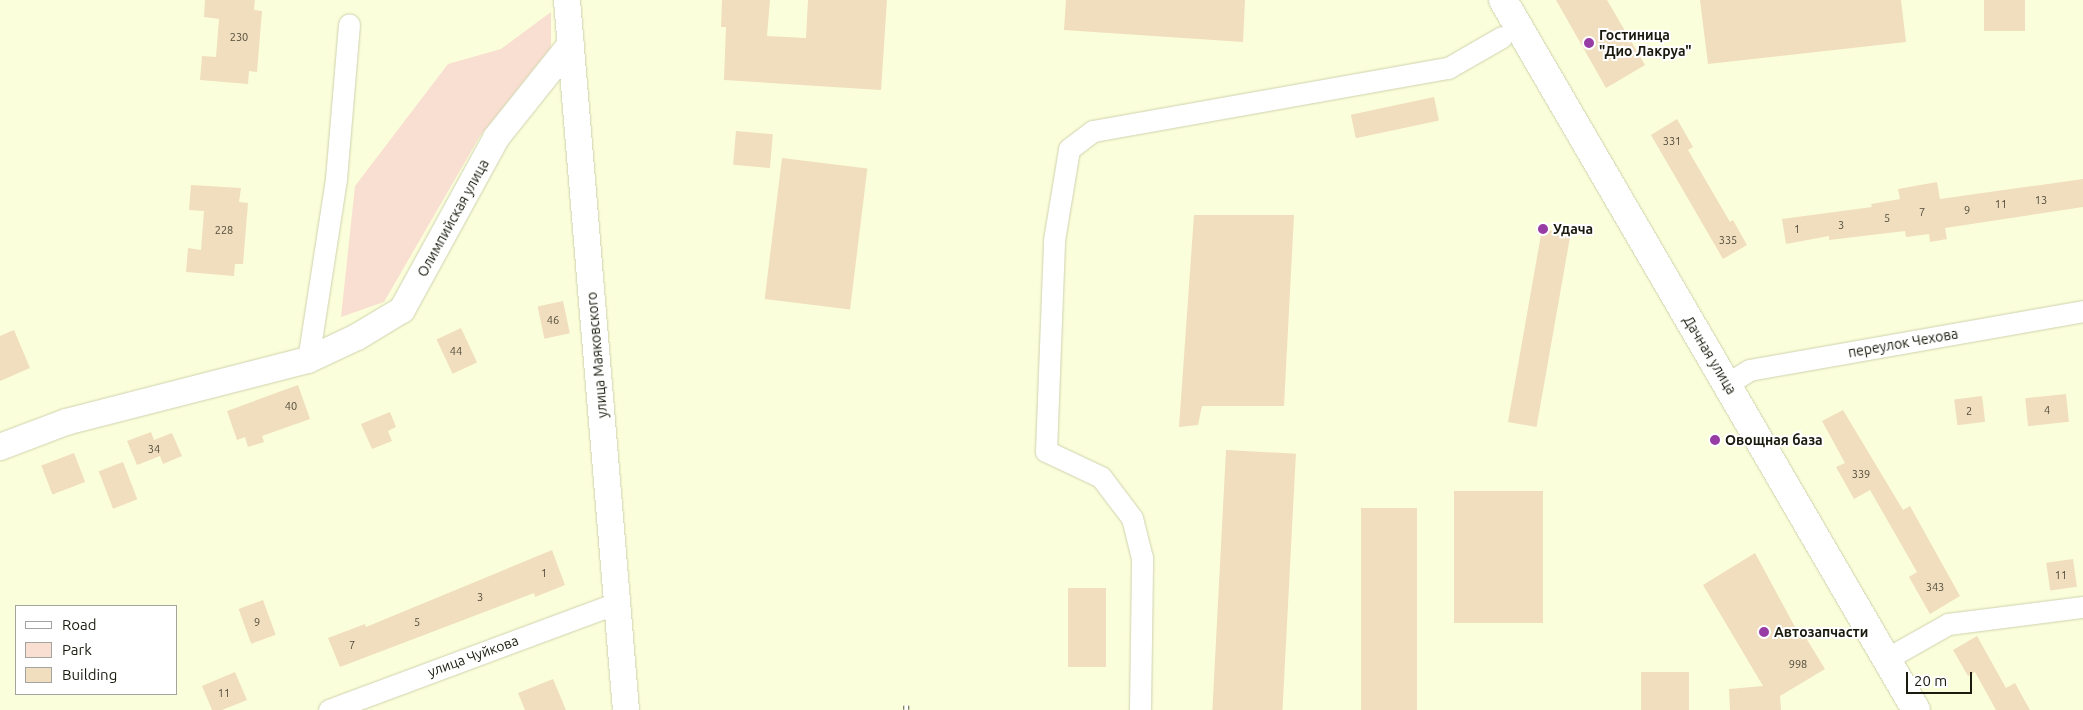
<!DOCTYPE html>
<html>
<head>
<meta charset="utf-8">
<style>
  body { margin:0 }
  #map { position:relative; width:2083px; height:710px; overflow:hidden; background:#fbfeda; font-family:Ubuntu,sans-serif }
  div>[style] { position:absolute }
  .green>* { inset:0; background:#f8dfd1 }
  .building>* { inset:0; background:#f0debe; transform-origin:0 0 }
  .roads { filter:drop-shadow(0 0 1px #cfd2af) drop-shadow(0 0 1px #cfd2af) }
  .minor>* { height:21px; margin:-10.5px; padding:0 10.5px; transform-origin:10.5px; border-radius:10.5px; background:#fff }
  .tertiary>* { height:26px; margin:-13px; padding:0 13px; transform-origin:13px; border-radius:13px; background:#fff }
  .primary>* { height:28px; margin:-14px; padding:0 14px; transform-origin:14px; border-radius:14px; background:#fff }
  .rail>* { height:5.5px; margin-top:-2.75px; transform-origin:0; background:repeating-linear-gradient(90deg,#fff 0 11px,#575845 0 22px); box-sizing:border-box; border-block:1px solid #575845 }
  .dots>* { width:14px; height:14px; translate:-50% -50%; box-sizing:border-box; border:2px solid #fff; border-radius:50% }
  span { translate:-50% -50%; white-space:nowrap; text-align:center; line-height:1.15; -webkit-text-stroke:4px #fff; paint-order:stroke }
  .number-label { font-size:11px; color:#504b3a }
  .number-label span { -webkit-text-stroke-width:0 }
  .poi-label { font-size:14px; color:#1a1a0e; font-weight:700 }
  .left { translate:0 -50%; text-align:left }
  .street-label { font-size:14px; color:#1a1a0e }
  .legend { position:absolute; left:15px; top:605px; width:162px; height:90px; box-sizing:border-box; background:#fff; border:1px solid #a3a39f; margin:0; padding:6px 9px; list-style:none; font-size:15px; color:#1a1a0e }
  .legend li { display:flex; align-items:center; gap:10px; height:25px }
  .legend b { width:25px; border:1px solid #a3a39f }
  .scale { position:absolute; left:1906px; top:672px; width:66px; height:22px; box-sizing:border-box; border:2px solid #1a1a0e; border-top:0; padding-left:6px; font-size:15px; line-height:18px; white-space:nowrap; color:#1a1a0e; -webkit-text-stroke:4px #fff; paint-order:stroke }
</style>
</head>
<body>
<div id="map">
  <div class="green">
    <div style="clip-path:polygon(551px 12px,551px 47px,480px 136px,384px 302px,341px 317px,355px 186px,448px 64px,501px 49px)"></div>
  </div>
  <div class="building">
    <div style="clip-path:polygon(205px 0,255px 0,254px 10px,262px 11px,257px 72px,249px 71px,248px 84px,200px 80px,202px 56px,216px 57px,219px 19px,204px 17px)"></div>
    <div style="clip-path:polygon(722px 0,770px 0,767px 36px,806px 38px,808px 0,887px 0,881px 90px,724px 80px,726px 27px,721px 27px)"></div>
    <div style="clip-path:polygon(1066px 0,1245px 0,1243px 42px,1064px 30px)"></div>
    <div style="clip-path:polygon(1556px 0,1607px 0,1645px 65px,1606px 88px)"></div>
    <div style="clip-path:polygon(1700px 0,1901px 0,1906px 42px,1708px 64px)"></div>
    <div style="left:1984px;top:0;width:41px;height:31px"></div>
    <div style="left:1434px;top:97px;width:24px;height:85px;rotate:78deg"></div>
    <div style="clip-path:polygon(1677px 119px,1693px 147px,1688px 150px,1730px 222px,1733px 220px,1747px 245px,1723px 259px,1651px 135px)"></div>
    <div style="left:736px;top:131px;width:37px;height:34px;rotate:5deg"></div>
    <div style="left:782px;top:158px;width:86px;height:142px;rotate:7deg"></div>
    <div style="clip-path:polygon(2083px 179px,2083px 207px,1945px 228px,1947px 239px,1930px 242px,1929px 234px,1906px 237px,1905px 231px,1829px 240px,1829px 236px,1786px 244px,1782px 219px,1872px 207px,1871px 204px,1900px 199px,1898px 189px,1937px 182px,1940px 199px)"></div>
    <div style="clip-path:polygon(191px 185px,241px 188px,239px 202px,248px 203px,243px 264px,235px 264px,234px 276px,186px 272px,188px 248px,201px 250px,204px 211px,189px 210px)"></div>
    <div style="clip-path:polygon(1194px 215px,1294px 215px,1284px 406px,1202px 406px,1198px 425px,1179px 427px)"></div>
    <div style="left:1542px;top:229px;width:29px;height:196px;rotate:10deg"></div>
    <div style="left:563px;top:301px;width:33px;height:26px;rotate:78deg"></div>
    <div style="left:461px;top:328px;width:38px;height:27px;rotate:65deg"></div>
    <div style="clip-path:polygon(14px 330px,30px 368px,0 381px,0 336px)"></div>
    <div style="clip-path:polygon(298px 385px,310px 419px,262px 436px,264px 442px,248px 447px,245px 437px,237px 440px,227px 411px)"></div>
    <div style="left:2066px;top:394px;width:28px;height:41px;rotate:84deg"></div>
    <div style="left:1982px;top:396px;width:26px;height:28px;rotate:83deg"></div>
    <div style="clip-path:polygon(1843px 410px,1903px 510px,1910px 506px,1960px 596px,1930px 614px,1909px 577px,1917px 572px,1870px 490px,1854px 499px,1836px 467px,1845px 463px,1822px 421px)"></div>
    <div style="clip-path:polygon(390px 412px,396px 427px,388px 431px,392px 441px,372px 449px,361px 424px)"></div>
    <div style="clip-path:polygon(151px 432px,154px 440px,172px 433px,182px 456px,163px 464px,160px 456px,137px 465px,127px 441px)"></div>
    <div style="left:1226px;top:450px;width:70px;height:261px;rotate:3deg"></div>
    <div style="left:74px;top:453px;width:31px;height:35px;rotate:69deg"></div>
    <div style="left:123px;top:462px;width:40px;height:26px;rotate:69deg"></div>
    <div style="left:1543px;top:491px;width:132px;height:89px;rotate:90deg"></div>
    <div style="left:1417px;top:508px;width:202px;height:56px;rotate:90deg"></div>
    <div style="clip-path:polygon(552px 550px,565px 585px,535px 597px,534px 593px,340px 667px,328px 638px,365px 624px,366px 627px)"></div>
    <div style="clip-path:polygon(1755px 553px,1802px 640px,1806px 638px,1825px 669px,1780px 696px,1781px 710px,1730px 710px,1729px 689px,1763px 686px,1703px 585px)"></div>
    <div style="left:2073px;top:559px;width:28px;height:27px;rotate:82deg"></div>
    <div style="left:1068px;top:588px;width:38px;height:79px"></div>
    <div style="left:263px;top:600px;width:37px;height:26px;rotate:70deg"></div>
    <div style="clip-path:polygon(1977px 636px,2006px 688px,2015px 683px,2030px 710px,1996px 710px,1975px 672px,1968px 676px,1953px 650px)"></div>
    <div style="clip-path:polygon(235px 672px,247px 700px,222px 710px,212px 710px,202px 686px)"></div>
    <div style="left:1641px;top:672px;width:48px;height:38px"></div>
    <div style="clip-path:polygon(553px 679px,566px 710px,525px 710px,518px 693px)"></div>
  </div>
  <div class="roads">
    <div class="minor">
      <div style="left:308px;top:360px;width:183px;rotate:-81.2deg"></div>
      <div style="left:336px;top:179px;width:155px;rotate:-85.2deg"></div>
      <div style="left:1727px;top:384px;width:26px;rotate:-32deg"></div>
      <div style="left:1749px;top:370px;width:339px;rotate:-10deg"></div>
      <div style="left:1886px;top:659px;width:71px;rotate:-29.4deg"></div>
      <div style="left:1948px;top:624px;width:136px;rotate:-7.2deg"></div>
      <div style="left:329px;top:710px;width:307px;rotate:-20.4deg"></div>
      <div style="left:1140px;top:710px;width:152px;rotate:-89.2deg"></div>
      <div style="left:1142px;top:558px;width:41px;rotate:-104deg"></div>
      <div style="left:1132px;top:518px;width:51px;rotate:-127.1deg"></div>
      <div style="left:1101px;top:477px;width:61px;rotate:-154.7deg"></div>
      <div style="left:1046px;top:451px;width:211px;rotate:-87.8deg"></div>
      <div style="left:1054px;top:240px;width:92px;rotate:-80.6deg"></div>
      <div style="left:1069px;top:149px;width:30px;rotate:-37deg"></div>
      <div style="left:1093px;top:131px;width:361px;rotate:-10.1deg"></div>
      <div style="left:1448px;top:68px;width:62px;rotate:-29.9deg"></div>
    </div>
    <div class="tertiary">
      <div style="left:567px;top:0;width:712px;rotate:85.25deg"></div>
      <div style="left:0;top:447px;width:71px;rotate:-20.7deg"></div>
      <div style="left:66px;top:422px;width:250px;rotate:-14.4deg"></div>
      <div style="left:308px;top:360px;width:54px;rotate:-25.1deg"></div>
      <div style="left:357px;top:337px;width:52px;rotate:-31deg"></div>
      <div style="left:402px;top:310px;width:196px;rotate:-61.3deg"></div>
      <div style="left:496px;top:138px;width:120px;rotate:-51.4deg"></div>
    </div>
    <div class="primary">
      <div style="left:1503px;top:0;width:821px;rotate:59.81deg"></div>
    </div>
  </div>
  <div class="rail">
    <div style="left:906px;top:710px;width:4px;rotate:-90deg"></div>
  </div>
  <div class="dots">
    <div style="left:1589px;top:43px;background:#973ba5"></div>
    <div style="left:1543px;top:229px;background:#973ba5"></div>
    <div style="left:1715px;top:440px;background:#973ba5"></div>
    <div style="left:1764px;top:632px;background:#973ba5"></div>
  </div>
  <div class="number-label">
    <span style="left:239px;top:37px">230</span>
    <span style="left:1672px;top:141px">331</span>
    <span style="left:2041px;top:200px">13</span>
    <span style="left:2001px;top:204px">11</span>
    <span style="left:1967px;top:210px">9</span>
    <span style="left:1922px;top:212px">7</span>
    <span style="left:1887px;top:218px">5</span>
    <span style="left:1841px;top:225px">3</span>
    <span style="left:1797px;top:229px">1</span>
    <span style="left:224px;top:230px">228</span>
    <span style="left:1728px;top:240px">335</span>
    <span style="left:553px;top:320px">46</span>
    <span style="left:456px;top:351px">44</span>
    <span style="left:291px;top:406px">40</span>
    <span style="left:2047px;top:410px">4</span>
    <span style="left:1969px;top:411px">2</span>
    <span style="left:154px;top:449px">34</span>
    <span style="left:1861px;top:474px">339</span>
    <span style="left:544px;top:573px">1</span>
    <span style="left:2061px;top:575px">11</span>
    <span style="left:1935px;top:587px">343</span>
    <span style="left:480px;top:597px">3</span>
    <span style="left:257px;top:622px">9</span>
    <span style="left:417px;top:622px">5</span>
    <span style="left:352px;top:645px">7</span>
    <span style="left:1798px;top:664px">998</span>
    <span style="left:224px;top:693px">11</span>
  </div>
  <div class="poi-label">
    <span class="left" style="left:1599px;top:43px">Гостиница<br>"Дио Лакруа"</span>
    <span class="left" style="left:1553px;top:229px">Удача</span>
    <span class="left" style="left:1725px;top:440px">Овощная база</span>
    <span class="left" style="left:1774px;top:632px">Автозапчасти</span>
  </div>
  <div class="street-label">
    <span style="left:453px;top:218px;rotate:-61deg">Олимпийская улица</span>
    <span style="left:1903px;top:343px;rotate:-10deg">переулок Чехова</span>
    <span style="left:597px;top:355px;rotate:-95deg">улица Маяковского</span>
    <span style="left:1710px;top:355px;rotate:59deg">Дачная улица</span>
    <span style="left:473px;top:656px;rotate:-20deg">улица Чуйкова</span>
  </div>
  <ul class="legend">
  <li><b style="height:6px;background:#fff"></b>Road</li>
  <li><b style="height:14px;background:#f8dfd1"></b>Park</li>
  <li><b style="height:14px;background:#f0debe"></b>Building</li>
  </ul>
  <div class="scale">20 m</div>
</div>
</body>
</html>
